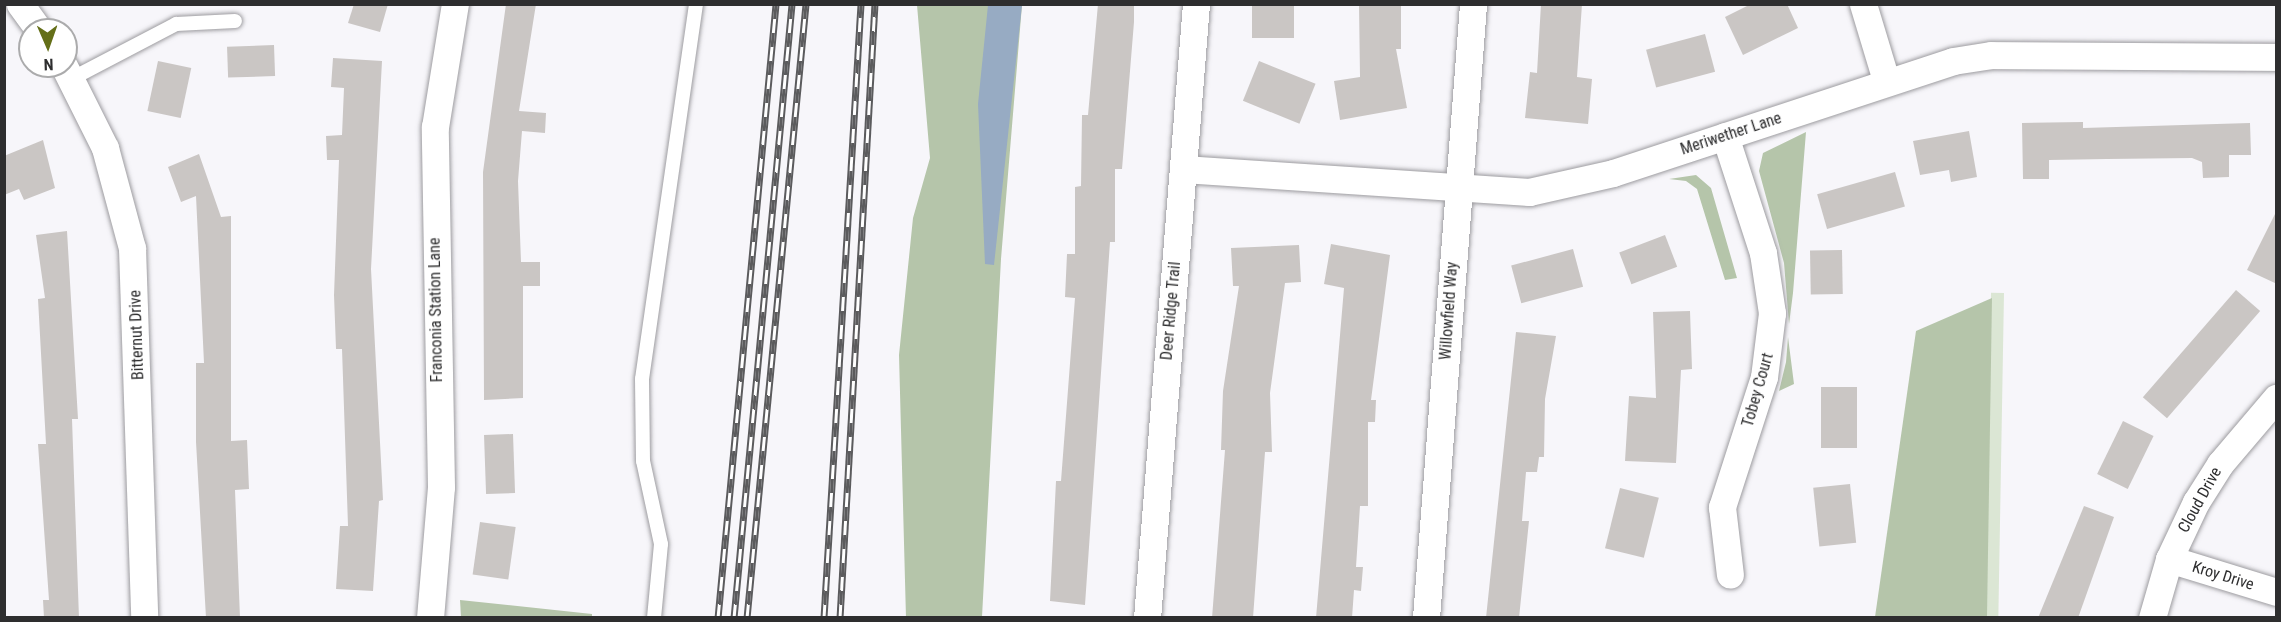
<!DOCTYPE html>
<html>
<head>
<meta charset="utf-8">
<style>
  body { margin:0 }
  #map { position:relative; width:2281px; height:622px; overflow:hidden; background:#f7f6fa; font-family:"Roboto Condensed",sans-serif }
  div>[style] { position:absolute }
  .green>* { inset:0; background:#dbe6d4; transform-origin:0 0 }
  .forest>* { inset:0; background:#b5c5aa }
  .water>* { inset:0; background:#97abc3 }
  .building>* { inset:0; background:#cac6c4; transform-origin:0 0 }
  .roads { filter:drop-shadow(0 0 2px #9d9ca0) drop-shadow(0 0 2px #9d9ca0) }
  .service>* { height:14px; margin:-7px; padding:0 7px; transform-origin:7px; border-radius:7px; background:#fff }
  .minor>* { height:27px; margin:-13.5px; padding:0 13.5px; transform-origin:13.5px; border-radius:13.5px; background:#fff }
  .rail>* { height:7px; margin-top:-3.5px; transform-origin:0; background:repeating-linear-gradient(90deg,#fff 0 14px,#5b5b5d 0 28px); box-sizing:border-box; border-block:2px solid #5b5b5d }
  span { translate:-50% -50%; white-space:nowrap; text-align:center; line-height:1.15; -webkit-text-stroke:4.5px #fff; paint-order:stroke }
  .street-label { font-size:16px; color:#2e2e2f }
  .frame { position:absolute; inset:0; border:6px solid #2e2e2f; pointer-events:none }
  .north { position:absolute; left:18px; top:18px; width:60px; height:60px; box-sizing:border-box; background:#fff; border:2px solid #ababac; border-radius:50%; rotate:178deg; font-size:16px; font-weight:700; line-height:24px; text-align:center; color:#2e2e2f }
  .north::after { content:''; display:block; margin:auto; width:21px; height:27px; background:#646f18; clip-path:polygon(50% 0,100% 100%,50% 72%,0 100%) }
</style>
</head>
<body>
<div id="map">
  <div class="green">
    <div style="left:2004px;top:293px;width:324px;height:13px;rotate:91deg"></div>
  </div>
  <div class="forest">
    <div style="clip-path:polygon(917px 5px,1022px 5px,1001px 259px,982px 617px,906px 618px,899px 355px,913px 218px,930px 158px)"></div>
    <div style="clip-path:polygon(1806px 132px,1793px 293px,1789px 324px,1784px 263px,1759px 171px,1763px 153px)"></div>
    <div style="clip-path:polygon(1696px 175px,1711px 188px,1737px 278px,1725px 280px,1697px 189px,1686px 181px,1669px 179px)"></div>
    <div style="clip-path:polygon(1992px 298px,1987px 617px,1875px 617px,1916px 331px)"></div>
    <div style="clip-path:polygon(1788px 337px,1794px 384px,1779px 391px,1786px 362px)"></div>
    <div style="clip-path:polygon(460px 600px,592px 614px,592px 617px,461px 617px)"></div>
  </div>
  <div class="water">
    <div style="clip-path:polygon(988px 5px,1022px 5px,994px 265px,985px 264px,978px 104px)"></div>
  </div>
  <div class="building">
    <div style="clip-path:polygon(354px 4px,388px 4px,380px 32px,348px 23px)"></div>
    <div style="clip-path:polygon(506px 4px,536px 4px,519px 111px,546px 113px,545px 133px,522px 131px,518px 181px,521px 262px,540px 262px,540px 286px,523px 286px,523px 398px,484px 400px,483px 172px)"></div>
    <div style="clip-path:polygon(1098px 4px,1134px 4px,1134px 22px,1122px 169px,1115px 169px,1115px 242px,1110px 242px,1085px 605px,1050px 601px,1056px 481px,1061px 481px,1075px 298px,1065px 297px,1067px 254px,1075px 254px,1075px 187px,1081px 186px,1082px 115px,1088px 115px)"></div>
    <div style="left:1252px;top:4px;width:42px;height:34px"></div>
    <div style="clip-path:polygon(1359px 4px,1401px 4px,1401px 49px,1396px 49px,1407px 108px,1340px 120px,1334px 81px,1360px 77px)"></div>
    <div style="clip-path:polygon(1541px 4px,1582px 4px,1577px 77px,1592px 79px,1588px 124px,1525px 118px,1530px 72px,1537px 73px)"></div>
    <div style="clip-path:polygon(1751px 4px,1787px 4px,1798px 28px,1743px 55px,1725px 17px)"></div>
    <div style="left:1705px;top:34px;width:39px;height:61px;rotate:75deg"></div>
    <div style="left:274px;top:45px;width:31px;height:47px;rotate:88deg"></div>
    <div style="clip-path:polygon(333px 58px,382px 61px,371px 269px,383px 500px,379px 501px,373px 591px,336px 589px,340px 526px,348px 526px,342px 349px,336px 349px,334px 295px,339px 160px,327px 160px,326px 136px,342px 135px,344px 88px,331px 87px)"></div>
    <div style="left:158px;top:61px;width:34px;height:51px;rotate:12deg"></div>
    <div style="left:1259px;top:61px;width:61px;height:43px;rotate:22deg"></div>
    <div style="clip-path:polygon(2083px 122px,2083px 128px,2250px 123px,2251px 155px,2229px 155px,2229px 177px,2203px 178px,2202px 162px,2192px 158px,2107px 159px,2049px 160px,2049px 179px,2023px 179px,2022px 123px)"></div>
    <div style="clip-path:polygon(1969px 131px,1977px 177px,1951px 182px,1949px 170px,1920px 175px,1913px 141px)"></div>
    <div style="clip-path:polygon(43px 140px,55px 188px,24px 200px,19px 189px,4px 195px,4px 156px)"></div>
    <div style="clip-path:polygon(199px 154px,221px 217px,231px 216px,231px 441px,247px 440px,249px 489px,235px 490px,240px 618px,206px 618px,196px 442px,196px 363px,204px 363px,196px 196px,181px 202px,168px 167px)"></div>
    <div style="left:1895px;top:172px;width:36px;height:81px;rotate:74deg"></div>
    <div style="clip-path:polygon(2277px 210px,2277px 284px,2247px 270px)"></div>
    <div style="clip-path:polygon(67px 231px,78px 419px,72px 419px,79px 618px,44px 618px,43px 600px,49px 600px,38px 444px,46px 444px,38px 299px,45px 298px,36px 235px)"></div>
    <div style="left:1665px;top:235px;width:34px;height:49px;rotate:69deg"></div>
    <div style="clip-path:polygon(1331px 244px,1390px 255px,1371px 400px,1376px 400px,1375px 422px,1368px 422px,1368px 506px,1360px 506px,1356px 567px,1363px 567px,1361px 591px,1354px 590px,1352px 618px,1316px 618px,1344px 288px,1324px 284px)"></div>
    <div style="clip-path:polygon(1299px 245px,1301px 282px,1285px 283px,1270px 393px,1272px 452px,1265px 452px,1253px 618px,1212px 618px,1225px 450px,1221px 450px,1223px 391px,1239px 286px,1233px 286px,1231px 248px)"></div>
    <div style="left:1573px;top:249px;width:39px;height:64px;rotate:75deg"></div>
    <div style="left:1842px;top:250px;width:44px;height:32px;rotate:89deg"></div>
    <div style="left:2236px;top:290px;width:32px;height:142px;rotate:41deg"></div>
    <div style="clip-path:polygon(1690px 311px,1692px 369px,1681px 370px,1676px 463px,1625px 461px,1629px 396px,1656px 398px,1653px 312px)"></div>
    <div style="clip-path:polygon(1516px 332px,1556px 336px,1545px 399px,1544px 457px,1539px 457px,1537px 472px,1526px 472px,1522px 521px,1529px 521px,1519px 618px,1486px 618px)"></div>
    <div style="left:1821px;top:387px;width:36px;height:61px"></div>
    <div style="left:2123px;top:421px;width:34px;height:59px;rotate:26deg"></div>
    <div style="left:513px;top:434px;width:59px;height:29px;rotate:88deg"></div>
    <div style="left:1850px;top:484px;width:59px;height:37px;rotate:84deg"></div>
    <div style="left:1620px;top:488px;width:40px;height:62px;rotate:14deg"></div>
    <div style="clip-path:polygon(2084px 506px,2114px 517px,2078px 618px,2038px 618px)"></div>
    <div style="left:480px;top:522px;width:36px;height:53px;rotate:8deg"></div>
  </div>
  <div class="roads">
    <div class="service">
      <div style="left:71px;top:79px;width:119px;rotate:-27.6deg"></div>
      <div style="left:176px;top:24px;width:59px;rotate:-2.9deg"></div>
      <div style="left:654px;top:618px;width:74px;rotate:-84.6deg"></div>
      <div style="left:661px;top:544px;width:85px;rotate:-102.2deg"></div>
      <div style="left:643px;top:461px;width:82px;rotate:-90.7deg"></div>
      <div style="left:642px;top:379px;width:379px;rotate:-81.8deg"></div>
    </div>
    <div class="minor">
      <div style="left:20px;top:4px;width:32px;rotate:54deg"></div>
      <div style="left:1863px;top:4px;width:79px;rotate:73.2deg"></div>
      <div style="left:64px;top:66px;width:92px;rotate:63.4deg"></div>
      <div style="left:105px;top:148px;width:104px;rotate:74.9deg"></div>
      <div style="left:132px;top:248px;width:370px;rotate:88.1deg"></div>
      <div style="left:1725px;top:136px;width:123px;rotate:72deg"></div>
      <div style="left:1763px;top:253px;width:61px;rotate:81.5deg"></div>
      <div style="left:1772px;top:313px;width:64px;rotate:97.1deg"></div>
      <div style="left:1764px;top:377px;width:137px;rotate:107.9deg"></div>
      <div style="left:1722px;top:507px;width:68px;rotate:83.3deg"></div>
      <div style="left:1183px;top:169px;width:347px;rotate:3.8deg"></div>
      <div style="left:1529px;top:192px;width:86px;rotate:-12.7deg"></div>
      <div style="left:1613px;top:173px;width:358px;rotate:-18.2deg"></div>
      <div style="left:1953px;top:61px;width:38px;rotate:-9deg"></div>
      <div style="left:1991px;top:55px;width:285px;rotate:0.4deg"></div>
      <div style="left:2169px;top:559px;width:112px;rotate:17.1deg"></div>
      <div style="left:430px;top:618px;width:131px;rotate:-85.2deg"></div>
      <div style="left:441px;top:487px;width:360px;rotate:-91deg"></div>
      <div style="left:435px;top:127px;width:125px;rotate:-80.8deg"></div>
      <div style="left:1147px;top:618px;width:616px;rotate:-85.44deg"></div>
      <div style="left:1426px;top:618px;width:616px;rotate:-85.62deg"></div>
      <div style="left:2152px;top:618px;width:61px;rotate:-73.9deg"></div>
      <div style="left:2169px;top:559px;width:63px;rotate:-64.7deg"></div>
      <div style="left:2196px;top:502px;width:45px;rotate:-57.7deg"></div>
      <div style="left:2220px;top:464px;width:87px;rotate:-49.7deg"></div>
    </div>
  </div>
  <div class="rail">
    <div style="left:718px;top:618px;width:617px;rotate:-84.6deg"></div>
    <div style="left:734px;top:618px;width:617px;rotate:-84.6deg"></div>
    <div style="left:747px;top:618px;width:617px;rotate:-84.51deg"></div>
    <div style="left:824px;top:618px;width:615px;rotate:-86.55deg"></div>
    <div style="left:840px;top:618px;width:615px;rotate:-86.74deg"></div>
  </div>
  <div class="street-label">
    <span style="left:1731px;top:134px;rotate:-18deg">Meriwether Lane</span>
    <span style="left:436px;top:310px;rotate:-91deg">Franconia Station Lane</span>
    <span style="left:1171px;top:311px;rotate:-85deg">Deer Ridge Trail</span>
    <span style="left:1449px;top:311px;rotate:-86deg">Willowfield Way</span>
    <span style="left:137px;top:335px;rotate:-92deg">Bitternut Drive</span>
    <span style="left:1758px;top:390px;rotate:-74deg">Tobey Court</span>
    <span style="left:2200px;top:500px;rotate:-61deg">Cloud Drive</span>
    <span style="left:2223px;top:576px;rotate:17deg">Kroy Drive</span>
  </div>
  <div class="frame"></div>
  <div class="north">N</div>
</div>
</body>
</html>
